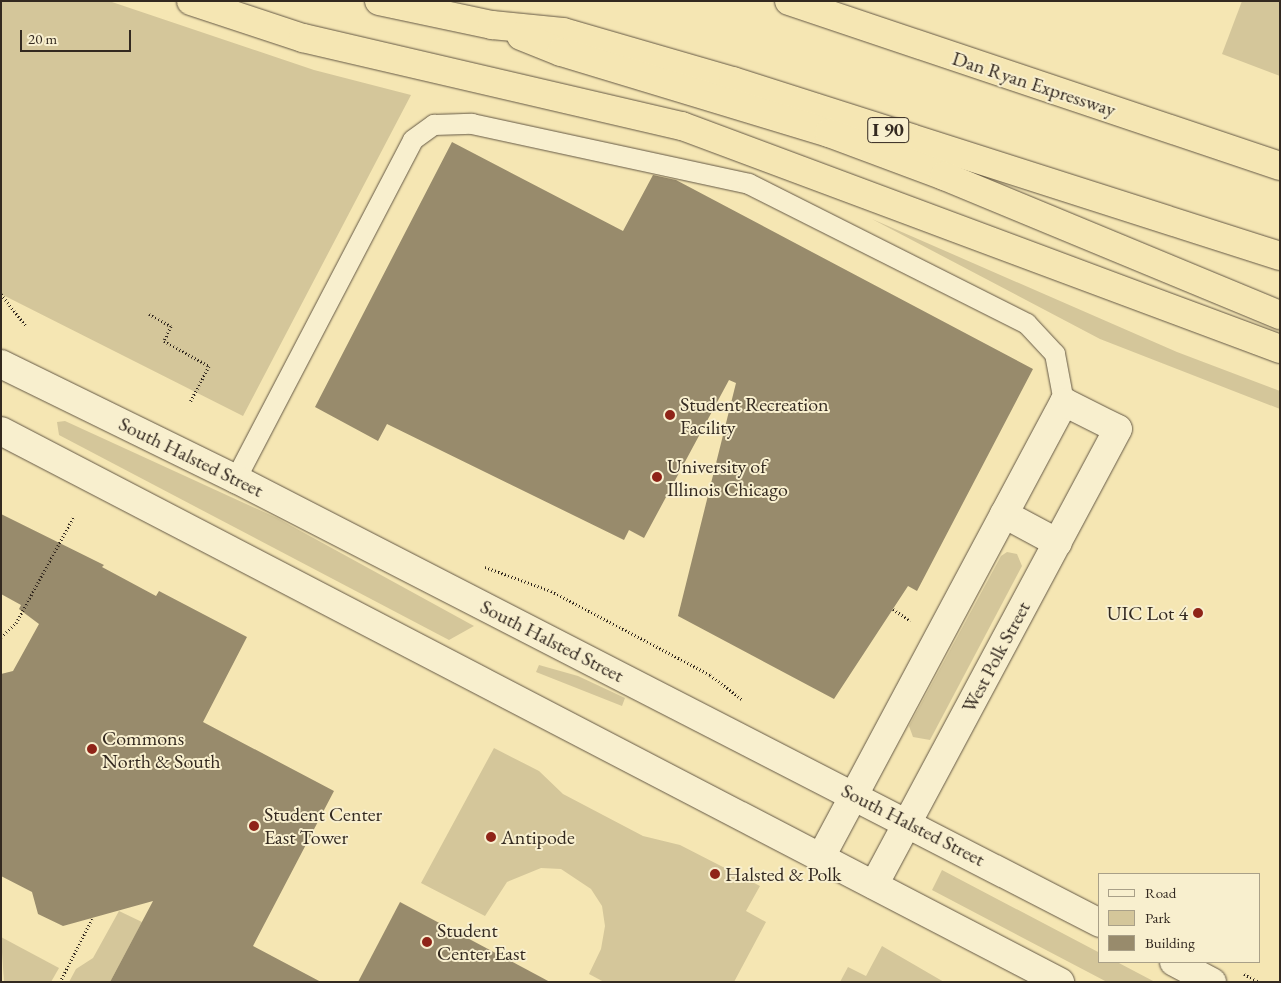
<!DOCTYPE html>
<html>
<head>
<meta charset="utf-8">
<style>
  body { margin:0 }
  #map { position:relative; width:1281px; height:983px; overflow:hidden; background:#f5e6b3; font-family:"EB Garamond",serif }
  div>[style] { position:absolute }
  .green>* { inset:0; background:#d4c69a }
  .building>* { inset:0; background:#988b6c }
  .path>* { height:3px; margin-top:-1.5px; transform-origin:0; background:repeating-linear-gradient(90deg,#332920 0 1px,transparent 0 3.5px) }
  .roads { filter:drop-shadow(0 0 1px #645845) drop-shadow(0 0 1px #645845) }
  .service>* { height:20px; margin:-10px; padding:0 10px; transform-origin:10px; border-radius:10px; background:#f8efce }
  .minor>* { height:28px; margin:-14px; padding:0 14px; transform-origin:14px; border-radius:14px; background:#f8efce }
  .secondary>* { height:28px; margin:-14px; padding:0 14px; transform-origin:14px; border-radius:14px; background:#f8efce }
  .motorway>* { height:28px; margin:-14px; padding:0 14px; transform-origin:14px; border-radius:14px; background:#f5e6b3 }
  .dots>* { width:14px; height:14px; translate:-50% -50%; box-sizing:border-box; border:2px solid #f8efce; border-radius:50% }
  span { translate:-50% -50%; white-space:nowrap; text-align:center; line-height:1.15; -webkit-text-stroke:4px #f8efce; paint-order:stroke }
  .shield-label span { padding:1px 4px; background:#f8efce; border:1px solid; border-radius:4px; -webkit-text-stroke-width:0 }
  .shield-label { font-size:19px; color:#332920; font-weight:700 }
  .street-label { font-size:20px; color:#332920 }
  .poi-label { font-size:20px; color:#332920 }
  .left { translate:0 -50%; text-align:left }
  .right { translate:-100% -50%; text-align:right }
  .frame { position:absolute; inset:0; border:2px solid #332920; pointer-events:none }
  .legend { position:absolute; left:1098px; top:873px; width:162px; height:90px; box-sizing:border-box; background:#f8efce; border:1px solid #a9a088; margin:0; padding:6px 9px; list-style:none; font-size:15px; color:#332920 }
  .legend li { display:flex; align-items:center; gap:10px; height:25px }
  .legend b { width:25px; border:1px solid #a9a088 }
  .scale { position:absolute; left:20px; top:30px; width:111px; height:22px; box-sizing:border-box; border:2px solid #332920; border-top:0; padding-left:6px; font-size:15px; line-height:18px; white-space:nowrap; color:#332920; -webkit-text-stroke:4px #f8efce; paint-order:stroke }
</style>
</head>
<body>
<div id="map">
  <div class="green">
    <div style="clip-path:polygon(1px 1px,109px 1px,314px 70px,411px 95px,243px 416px,1px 294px)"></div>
    <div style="clip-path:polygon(1242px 1px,1280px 2px,1280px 76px,1222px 54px)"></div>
    <div style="clip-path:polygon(872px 219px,1177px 352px,1280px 391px,1280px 409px,1100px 339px)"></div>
    <div style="clip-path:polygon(65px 421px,277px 518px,474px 626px,449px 640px,59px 435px,57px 422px)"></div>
    <div style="clip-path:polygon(1007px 552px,1017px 554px,1022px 566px,930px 740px,913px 737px,909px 726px,1001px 556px)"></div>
    <div style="clip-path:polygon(539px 665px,578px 676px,625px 698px,622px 706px,536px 672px)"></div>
    <div style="clip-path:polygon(494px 748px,539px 771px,563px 794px,643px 836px,680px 845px,760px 886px,746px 911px,766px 922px,734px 982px,604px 982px,589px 974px,601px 949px,605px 926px,602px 906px,591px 889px,561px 869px,541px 868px,507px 882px,485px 916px,421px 883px)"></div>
    <div style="clip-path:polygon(942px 870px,1100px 953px,1100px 962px,1117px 962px,1155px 982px,1107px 982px,932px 890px)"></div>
    <div style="clip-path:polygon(119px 911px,142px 922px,110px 982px,69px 982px,76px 969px,93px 958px)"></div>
    <div style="clip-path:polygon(1px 937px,59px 968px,51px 982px,4px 982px)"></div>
    <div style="clip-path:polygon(882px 946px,944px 982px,840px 982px,848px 967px,866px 976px)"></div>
  </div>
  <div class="building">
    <div style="clip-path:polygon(452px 142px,623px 231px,653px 175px,676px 180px,1033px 369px,917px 591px,908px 586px,834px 699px,678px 616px,736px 383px,729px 380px,644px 538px,629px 530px,624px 540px,387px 424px,378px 441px,315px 407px)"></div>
    <div style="clip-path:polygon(1px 514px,104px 565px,102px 567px,156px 596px,159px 591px,247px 637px,203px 722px,334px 791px,253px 946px,321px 982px,110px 982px,153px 901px,63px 926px,38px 914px,32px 892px,1px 876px,1px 674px,13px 671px,39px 624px,19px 609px,21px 605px,1px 594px)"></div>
    <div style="clip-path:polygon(400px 902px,550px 982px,358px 982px)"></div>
  </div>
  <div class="path">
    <div style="left:1px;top:294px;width:41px;rotate:52deg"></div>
    <div style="left:149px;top:314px;width:25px;rotate:29deg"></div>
    <div style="left:171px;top:326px;width:17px;rotate:115deg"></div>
    <div style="left:164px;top:341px;width:51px;rotate:29.1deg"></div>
    <div style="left:209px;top:366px;width:41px;rotate:117.8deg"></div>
    <div style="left:485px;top:567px;width:70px;rotate:20deg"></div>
    <div style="left:551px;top:591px;width:180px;rotate:27.8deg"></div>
    <div style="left:710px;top:675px;width:41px;rotate:37.1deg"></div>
    <div style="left:893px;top:609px;width:21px;rotate:35deg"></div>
    <div style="left:1px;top:637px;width:21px;rotate:-43deg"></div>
    <div style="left:16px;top:623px;width:122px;rotate:-61.5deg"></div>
    <div style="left:1244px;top:974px;width:17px;rotate:28deg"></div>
    <div style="left:60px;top:982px;width:71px;rotate:-63.1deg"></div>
  </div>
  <div class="roads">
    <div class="service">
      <div style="left:236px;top:479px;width:382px;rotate:-62.4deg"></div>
      <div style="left:413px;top:140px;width:26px;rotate:-36deg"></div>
      <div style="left:434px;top:125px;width:38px;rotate:-2deg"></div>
      <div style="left:472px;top:124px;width:283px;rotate:12.2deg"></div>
      <div style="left:749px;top:184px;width:311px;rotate:26.7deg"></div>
      <div style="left:1027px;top:324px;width:41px;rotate:47deg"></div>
      <div style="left:1055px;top:354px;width:49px;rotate:79.4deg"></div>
    </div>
    <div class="minor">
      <div style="left:1004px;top:514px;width:61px;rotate:28.2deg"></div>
      <div style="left:821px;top:857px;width:516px;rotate:-61.89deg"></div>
      <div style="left:1064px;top:402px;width:60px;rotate:26.6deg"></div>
      <div style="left:1118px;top:429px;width:517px;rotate:118.15deg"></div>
    </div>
    <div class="secondary">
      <div style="left:1px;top:364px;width:262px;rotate:26.1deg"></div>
      <div style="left:236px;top:479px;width:971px;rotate:27.2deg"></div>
      <div style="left:1px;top:431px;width:1194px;rotate:27.49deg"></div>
      <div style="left:1174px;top:962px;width:43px;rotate:27.8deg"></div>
    </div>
    <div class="motorway">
      <div style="left:191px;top:1px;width:118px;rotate:18.3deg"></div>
      <div style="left:303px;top:38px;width:389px;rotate:13.1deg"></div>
      <div style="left:682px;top:126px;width:638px;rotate:20.45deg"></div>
      <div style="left:379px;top:1px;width:116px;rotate:12deg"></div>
      <div style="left:492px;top:25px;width:71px;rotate:5.6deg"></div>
      <div style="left:563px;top:32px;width:177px;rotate:16.1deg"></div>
      <div style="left:733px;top:81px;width:574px;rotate:17.74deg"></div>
      <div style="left:789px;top:1px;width:518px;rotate:18.57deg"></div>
      <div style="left:521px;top:36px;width:43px;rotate:21.8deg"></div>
      <div style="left:561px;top:52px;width:280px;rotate:16.8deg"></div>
      <div style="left:829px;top:133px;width:123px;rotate:20.5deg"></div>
      <div style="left:944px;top:176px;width:364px;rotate:22.5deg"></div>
    </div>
  </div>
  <div class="dots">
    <div style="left:670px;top:415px;background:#8f2418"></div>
    <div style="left:657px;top:477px;background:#8f2418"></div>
    <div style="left:1198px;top:613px;background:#8f2418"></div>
    <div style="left:92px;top:749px;background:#8f2418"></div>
    <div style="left:254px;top:826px;background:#8f2418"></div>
    <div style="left:491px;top:837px;background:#8f2418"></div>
    <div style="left:715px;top:874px;background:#8f2418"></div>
    <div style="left:427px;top:942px;background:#8f2418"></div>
  </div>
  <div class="shield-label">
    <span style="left:888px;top:130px">I 90</span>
  </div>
  <div class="street-label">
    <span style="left:1034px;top:84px;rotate:18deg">Dan Ryan Expressway</span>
    <span style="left:191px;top:457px;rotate:26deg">South Halsted Street</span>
    <span style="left:552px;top:641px;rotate:27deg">South Halsted Street</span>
    <span style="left:996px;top:657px;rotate:-62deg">West Polk Street</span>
    <span style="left:913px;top:825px;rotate:27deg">South Halsted Street</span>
  </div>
  <div class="poi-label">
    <span class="left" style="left:680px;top:416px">Student Recreation<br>Facility</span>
    <span class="left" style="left:667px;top:478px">University of<br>Illinois Chicago</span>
    <span class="right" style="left:1188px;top:613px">UIC Lot 4</span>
    <span class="left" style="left:102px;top:750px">Commons<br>North &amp; South</span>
    <span class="left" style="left:264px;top:826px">Student Center<br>East Tower</span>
    <span class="left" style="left:501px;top:837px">Antipode</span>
    <span class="left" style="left:725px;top:874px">Halsted &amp; Polk</span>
    <span class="left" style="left:437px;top:942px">Student<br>Center East</span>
  </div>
  <div class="frame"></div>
  <ul class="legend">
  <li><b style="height:6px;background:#f8efce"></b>Road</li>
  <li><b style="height:14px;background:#d4c69a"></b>Park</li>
  <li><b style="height:14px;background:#988b6c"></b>Building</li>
  </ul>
  <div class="scale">20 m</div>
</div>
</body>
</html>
